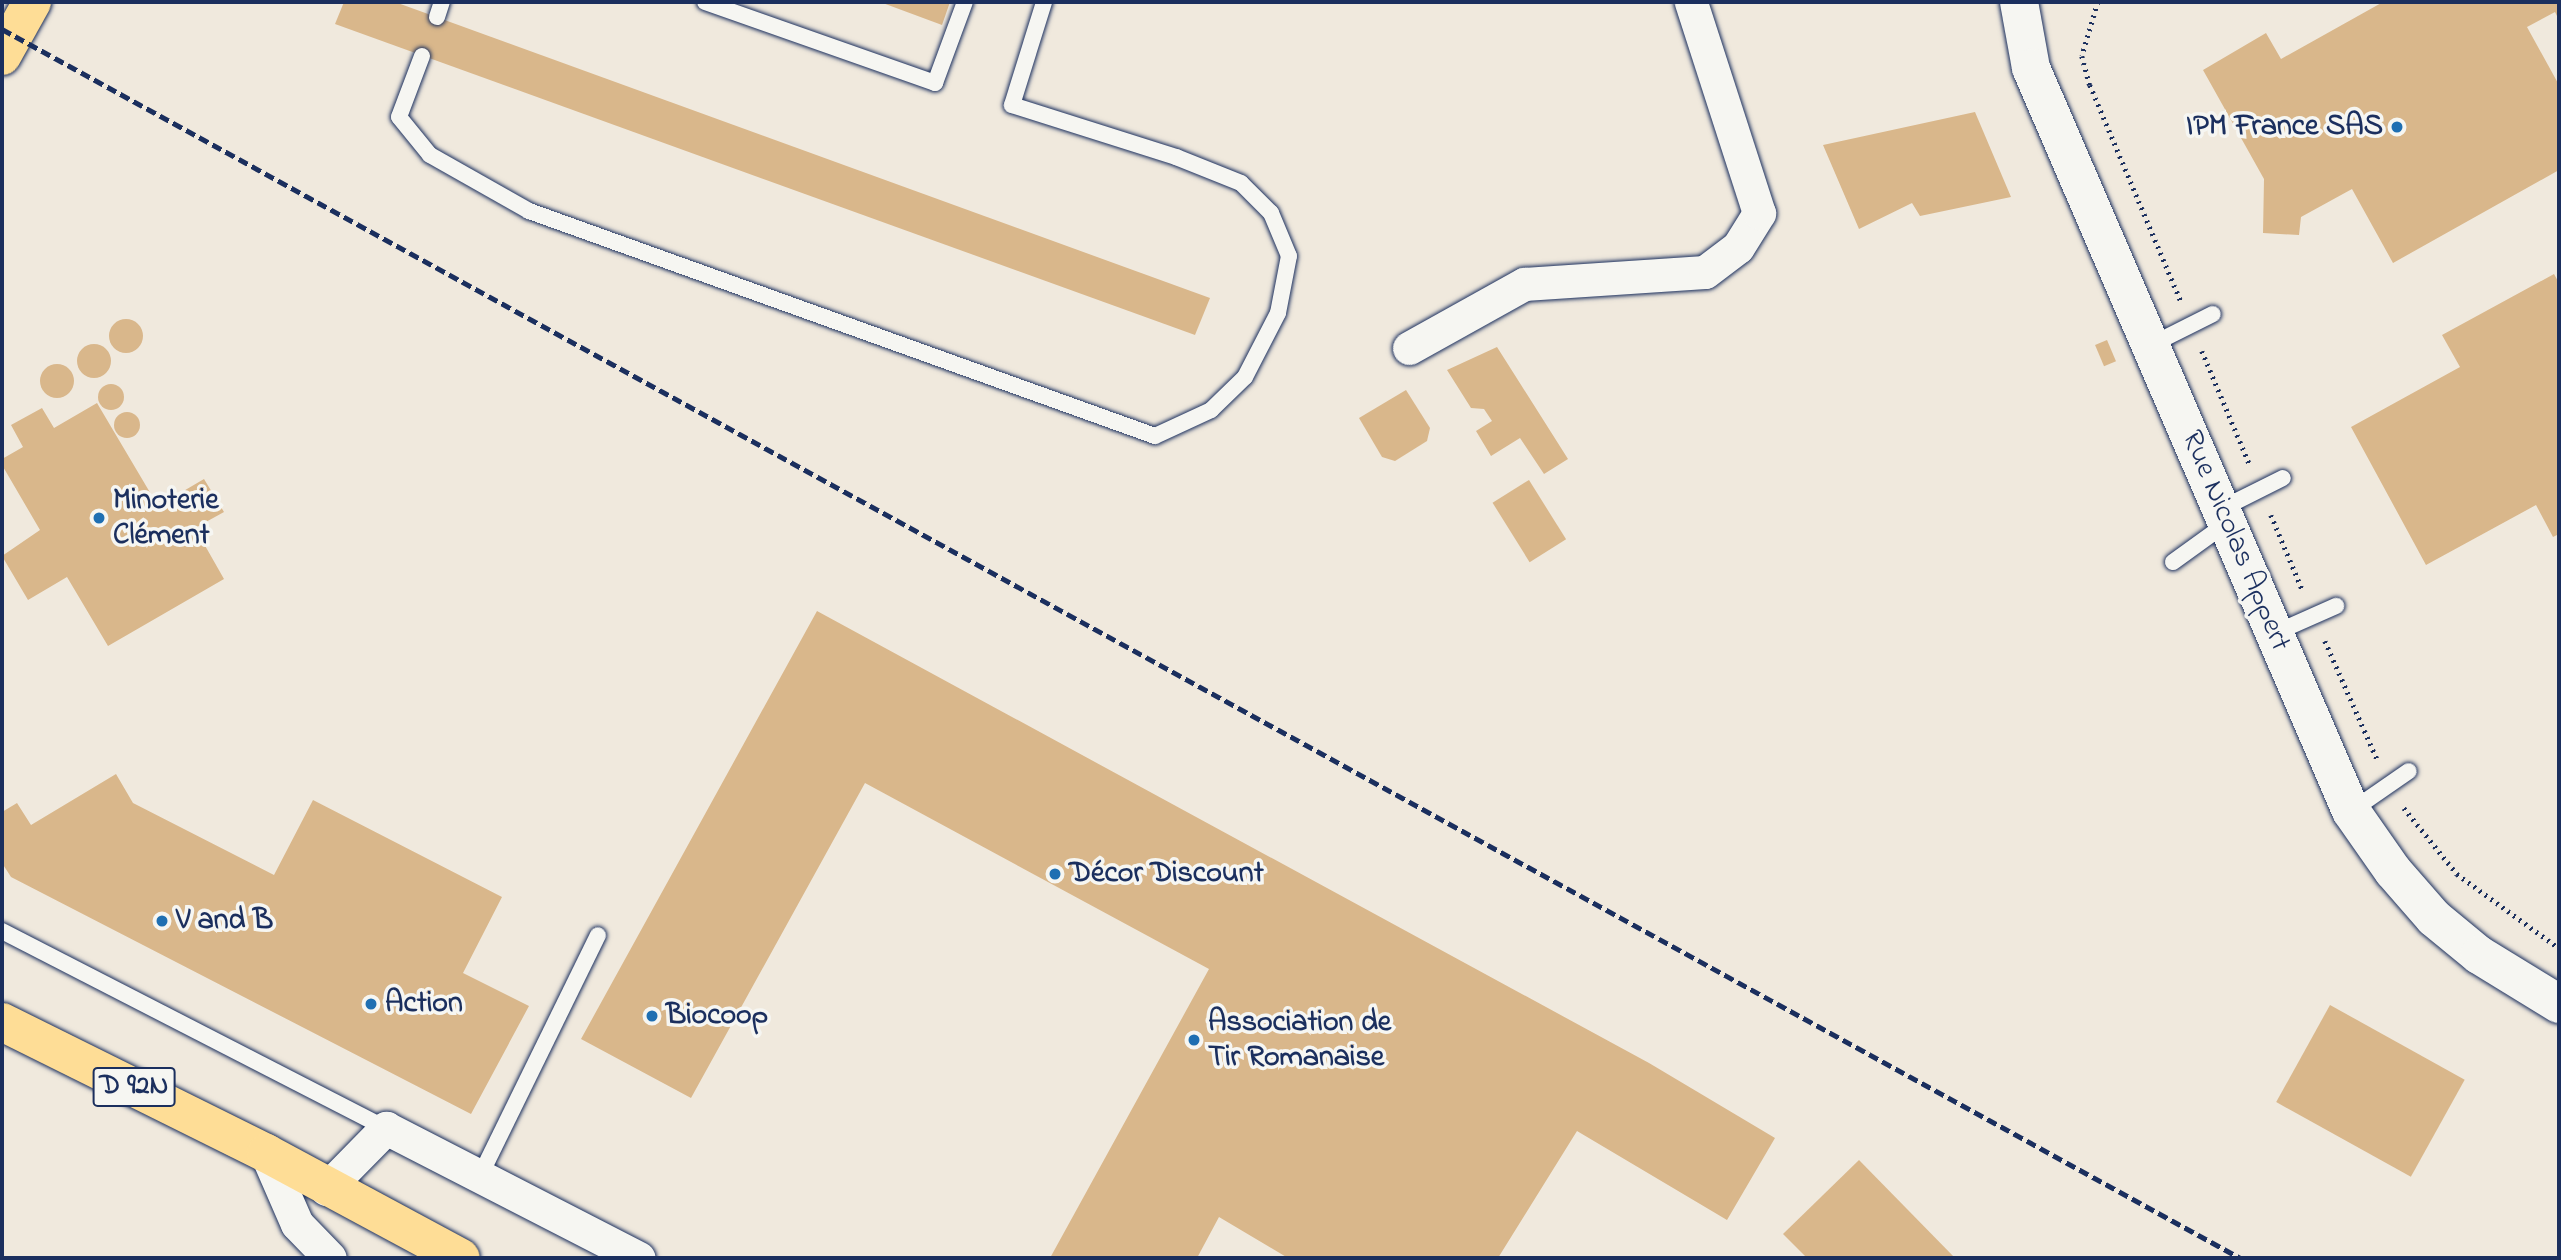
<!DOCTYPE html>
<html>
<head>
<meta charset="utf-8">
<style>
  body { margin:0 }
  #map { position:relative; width:2561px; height:1260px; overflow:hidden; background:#f0e9dd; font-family:"Indie Flower",sans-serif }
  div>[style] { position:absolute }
  .building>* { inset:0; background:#d9b78b; transform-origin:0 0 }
  .round { border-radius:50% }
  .path>* { height:4.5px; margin-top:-2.25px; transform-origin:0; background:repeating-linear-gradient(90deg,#1b2f5e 0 2px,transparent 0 7px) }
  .roads { filter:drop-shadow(0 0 2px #1b2f5e) drop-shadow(0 0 2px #1b2f5e) }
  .service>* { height:16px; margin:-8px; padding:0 8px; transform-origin:8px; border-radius:8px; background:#f6f6f2 }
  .minor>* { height:33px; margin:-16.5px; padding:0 16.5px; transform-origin:16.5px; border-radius:16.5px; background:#f6f6f2 }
  .tertiary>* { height:38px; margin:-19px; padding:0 19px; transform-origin:19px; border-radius:19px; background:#f6f6f2 }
  .primary>* { height:38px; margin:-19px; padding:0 19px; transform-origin:19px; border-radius:19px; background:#fedd96 }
  .rail>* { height:5px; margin-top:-2.5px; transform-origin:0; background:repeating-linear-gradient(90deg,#1b2f5e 0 10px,transparent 0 15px) }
  .dots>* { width:19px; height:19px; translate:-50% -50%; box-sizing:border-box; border:4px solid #f6f6f2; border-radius:50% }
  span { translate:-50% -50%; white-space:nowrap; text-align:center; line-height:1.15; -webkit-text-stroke:7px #f6f6f2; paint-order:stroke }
  .shield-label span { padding:2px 5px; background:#f6f6f2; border:2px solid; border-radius:5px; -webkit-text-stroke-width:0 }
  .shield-label { font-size:28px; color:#1b2f5e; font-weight:700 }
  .poi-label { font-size:30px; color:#1b2f5e; font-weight:700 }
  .right { translate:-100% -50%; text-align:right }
  .left { translate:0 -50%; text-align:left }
  .street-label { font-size:30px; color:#1b2f5e }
  .frame { position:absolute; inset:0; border:4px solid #1b2f5e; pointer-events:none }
</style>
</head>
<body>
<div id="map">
  <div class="building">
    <div style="clip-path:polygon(344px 2px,395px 2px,1210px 298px,1195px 335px,335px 24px)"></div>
    <div style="clip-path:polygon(880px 2px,950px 2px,942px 25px)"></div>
    <div style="clip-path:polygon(2383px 2px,2559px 2px,2559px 20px,2555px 12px,2527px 27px,2559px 85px,2559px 170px,2393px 263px,2352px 189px,2301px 217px,2299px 235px,2263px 233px,2264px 179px,2203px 70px,2266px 33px,2281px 59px)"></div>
    <div style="clip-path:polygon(1975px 112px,2011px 197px,1920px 216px,1912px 203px,1859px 229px,1823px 145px)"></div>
    <div style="clip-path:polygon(2554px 274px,2559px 283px,2559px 534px,2553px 537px,2536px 505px,2426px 565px,2351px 427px,2460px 367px,2442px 335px)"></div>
    <div class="round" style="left:109px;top:319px;width:34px;height:34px"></div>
    <div style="left:2107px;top:340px;width:23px;height:13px;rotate:67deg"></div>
    <div class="round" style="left:77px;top:344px;width:34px;height:34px"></div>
    <div style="clip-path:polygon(1497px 347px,1568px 459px,1544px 474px,1520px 438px,1491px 456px,1476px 431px,1492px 421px,1484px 409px,1471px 408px,1447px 370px)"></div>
    <div class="round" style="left:40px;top:364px;width:34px;height:34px"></div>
    <div class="round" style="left:98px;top:384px;width:26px;height:26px"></div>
    <div style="clip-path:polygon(1406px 390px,1430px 428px,1427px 441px,1395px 461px,1382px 457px,1359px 418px)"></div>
    <div style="clip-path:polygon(97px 403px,158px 506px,204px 479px,224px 512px,195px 528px,224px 579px,108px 646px,67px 577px,28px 600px,2px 556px,40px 530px,2px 465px,2px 459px,23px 447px,11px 425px,42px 408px,54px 428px)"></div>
    <div class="round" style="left:114px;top:412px;width:26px;height:26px"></div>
    <div style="left:1529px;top:480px;width:70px;height:43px;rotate:58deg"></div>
    <div style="clip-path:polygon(817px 611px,1649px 1063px,1775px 1138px,1727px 1220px,1577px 1131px,1498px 1258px,1288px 1258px,1219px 1217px,1197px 1258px,1050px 1258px,1209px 969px,865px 783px,691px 1098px,581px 1039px)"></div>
    <div style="clip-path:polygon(116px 774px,133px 803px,274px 875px,313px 800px,502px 897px,463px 973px,529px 1006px,471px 1114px,11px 877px,2px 863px,2px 812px,17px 803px,31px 825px)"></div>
    <div style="left:2330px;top:1005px;width:154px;height:111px;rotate:29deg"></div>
    <div style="clip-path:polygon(1859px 1160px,1955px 1258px,1807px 1258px,1783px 1234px)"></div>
  </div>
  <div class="path">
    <div style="left:2098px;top:2px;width:56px;rotate:106.5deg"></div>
    <div style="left:2082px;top:56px;width:30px;rotate:75deg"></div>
    <div style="left:2090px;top:85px;width:234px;rotate:67.2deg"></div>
    <div style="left:2202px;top:351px;width:124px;rotate:67.2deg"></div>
    <div style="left:2271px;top:515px;width:82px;rotate:67.2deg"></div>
    <div style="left:2325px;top:641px;width:131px;rotate:66.2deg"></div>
    <div style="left:2404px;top:808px;width:85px;rotate:51.2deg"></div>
    <div style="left:2457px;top:874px;width:126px;rotate:36deg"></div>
  </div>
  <div class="roads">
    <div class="service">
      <div style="left:705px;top:2px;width:244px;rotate:19.4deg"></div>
      <div style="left:935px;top:83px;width:86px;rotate:-69.7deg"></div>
      <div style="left:437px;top:17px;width:16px;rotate:-72deg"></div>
      <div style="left:422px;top:56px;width:65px;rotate:110.7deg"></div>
      <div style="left:399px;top:117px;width:49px;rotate:50.8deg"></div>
      <div style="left:430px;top:155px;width:114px;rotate:29.5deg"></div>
      <div style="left:529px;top:211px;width:665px;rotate:19.77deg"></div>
      <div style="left:1155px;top:436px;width:62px;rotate:-24.9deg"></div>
      <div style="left:1211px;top:410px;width:47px;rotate:-44.1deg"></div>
      <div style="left:1245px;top:377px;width:72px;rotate:-62.7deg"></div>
      <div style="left:1278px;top:313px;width:58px;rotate:-79.1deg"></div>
      <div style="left:1289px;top:256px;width:47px;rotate:-112.7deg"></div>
      <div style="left:1271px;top:213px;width:42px;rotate:-135deg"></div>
      <div style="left:1241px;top:183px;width:70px;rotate:-158.2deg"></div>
      <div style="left:1176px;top:157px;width:172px;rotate:-162.4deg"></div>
      <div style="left:1012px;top:105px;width:108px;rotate:-72.7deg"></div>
      <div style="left:2151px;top:345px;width:69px;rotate:-26.6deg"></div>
      <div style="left:2221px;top:509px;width:69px;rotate:-26.6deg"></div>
      <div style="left:2173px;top:562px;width:67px;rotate:-35.8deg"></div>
      <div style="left:2275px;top:633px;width:67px;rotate:-23.9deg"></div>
      <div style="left:2351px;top:811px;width:70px;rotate:-34.6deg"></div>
      <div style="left:2px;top:931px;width:432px;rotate:27.2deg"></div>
      <div style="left:480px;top:1176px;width:268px;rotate:-63.9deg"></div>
    </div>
    <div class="minor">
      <div style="left:1409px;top:348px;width:132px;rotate:-29.1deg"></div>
      <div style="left:1524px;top:284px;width:181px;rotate:-3.8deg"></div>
      <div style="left:1705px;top:272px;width:41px;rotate:-37.1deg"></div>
      <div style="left:1738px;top:247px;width:40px;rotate:-58deg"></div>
      <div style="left:1759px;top:213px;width:222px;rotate:-107.9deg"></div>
      <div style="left:266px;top:1153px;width:77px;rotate:66.4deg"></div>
      <div style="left:297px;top:1224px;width:47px;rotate:45.9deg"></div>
      <div style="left:326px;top:1189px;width:86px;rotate:-45.5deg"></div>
      <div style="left:386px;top:1128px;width:284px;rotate:27.2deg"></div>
    </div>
    <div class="tertiary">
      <div style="left:2019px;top:2px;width:67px;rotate:79.7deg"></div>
      <div style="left:2031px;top:68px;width:809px;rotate:66.7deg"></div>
      <div style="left:2351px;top:811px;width:73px;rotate:55deg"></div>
      <div style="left:2393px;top:871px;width:62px;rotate:48.9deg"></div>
      <div style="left:2434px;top:918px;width:58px;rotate:39.4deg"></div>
      <div style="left:2479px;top:955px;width:94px;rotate:31.5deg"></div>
    </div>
    <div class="primary">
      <div style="left:2px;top:56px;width:62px;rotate:-60.9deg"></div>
      <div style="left:2px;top:1022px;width:295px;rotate:26.4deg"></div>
      <div style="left:266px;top:1153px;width:221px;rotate:28.3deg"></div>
    </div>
  </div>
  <div class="rail">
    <div style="left:2px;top:29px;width:2553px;rotate:28.77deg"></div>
  </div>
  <div class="dots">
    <div style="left:2397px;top:127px;background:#1f6fb2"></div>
    <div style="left:99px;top:518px;background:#1f6fb2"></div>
    <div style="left:1055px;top:874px;background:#1f6fb2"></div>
    <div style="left:162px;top:921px;background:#1f6fb2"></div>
    <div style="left:371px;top:1004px;background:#1f6fb2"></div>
    <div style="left:652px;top:1016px;background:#1f6fb2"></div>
    <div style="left:1194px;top:1040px;background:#1f6fb2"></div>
  </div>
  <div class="shield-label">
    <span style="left:134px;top:1087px">D 92N</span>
  </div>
  <div class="poi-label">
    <span class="right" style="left:2383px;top:127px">IPM France SAS</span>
    <span class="left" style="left:113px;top:518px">Minoterie<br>Clément</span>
    <span class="left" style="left:1069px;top:874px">Décor Discount</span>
    <span class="left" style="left:176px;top:921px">V and B</span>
    <span class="left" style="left:385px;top:1004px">Action</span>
    <span class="left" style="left:666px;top:1016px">Biocoop</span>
    <span class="left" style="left:1208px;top:1040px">Association de<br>Tir Romanaise</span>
  </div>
  <div class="street-label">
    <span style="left:2235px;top:541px;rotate:67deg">Rue Nicolas Appert</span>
  </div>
  <div class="frame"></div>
</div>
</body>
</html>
